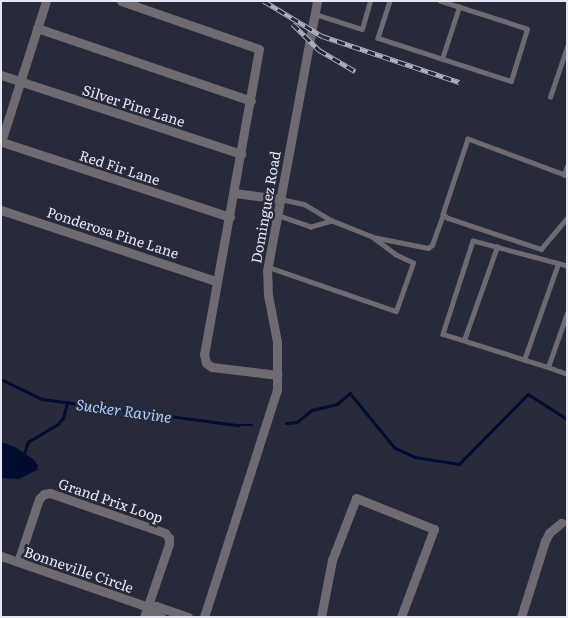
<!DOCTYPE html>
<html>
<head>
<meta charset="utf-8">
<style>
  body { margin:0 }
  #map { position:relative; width:568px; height:618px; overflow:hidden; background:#262a3a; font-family:Literata,serif }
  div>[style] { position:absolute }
  .water>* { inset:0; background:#000d30 }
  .stream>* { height:2.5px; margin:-1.25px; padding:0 1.25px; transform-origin:1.25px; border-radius:1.25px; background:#000d30 }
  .lane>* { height:4.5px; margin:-2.25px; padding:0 2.25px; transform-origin:2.25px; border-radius:2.25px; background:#6e6a72 }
  .street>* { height:9px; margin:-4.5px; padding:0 4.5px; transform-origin:4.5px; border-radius:4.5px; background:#6e6a72 }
  .rail>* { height:4.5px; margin-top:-2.25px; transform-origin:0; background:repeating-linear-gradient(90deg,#262a3a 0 8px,#aeb1be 0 16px); box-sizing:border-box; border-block:1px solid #aeb1be }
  span { translate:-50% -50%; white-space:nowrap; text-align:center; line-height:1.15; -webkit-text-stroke:5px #262a3a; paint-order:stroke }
  .street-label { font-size:14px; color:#e5e8f3 }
  .water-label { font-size:15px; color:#acccfa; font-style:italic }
  .frame { position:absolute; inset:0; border:2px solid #e5e8f3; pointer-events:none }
</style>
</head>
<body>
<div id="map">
  <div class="water">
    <div style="clip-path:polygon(1px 442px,15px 447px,33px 459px,38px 465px,37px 470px,19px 479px,1px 478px)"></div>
  </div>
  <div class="stream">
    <div style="left:1px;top:379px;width:46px;rotate:26deg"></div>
    <div style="left:42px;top:399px;width:198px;rotate:7.6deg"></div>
    <div style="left:238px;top:425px;width:14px"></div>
    <div style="left:286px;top:423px;width:11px;rotate:-5deg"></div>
    <div style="left:297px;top:422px;width:19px;rotate:-39deg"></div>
    <div style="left:312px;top:410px;width:26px;rotate:-13deg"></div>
    <div style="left:337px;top:404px;width:17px;rotate:-40deg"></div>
    <div style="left:350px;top:393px;width:71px;rotate:50.7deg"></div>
    <div style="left:395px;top:448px;width:22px;rotate:24deg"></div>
    <div style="left:415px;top:457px;width:45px;rotate:9deg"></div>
    <div style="left:459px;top:464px;width:98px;rotate:-45.4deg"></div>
    <div style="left:528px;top:394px;width:46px;rotate:32.7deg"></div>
    <div style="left:24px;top:454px;width:13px;rotate:-72deg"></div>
    <div style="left:28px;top:442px;width:35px;rotate:-31deg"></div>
    <div style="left:58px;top:424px;width:8px;rotate:-50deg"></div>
    <div style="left:63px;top:418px;width:16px;rotate:-75deg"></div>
  </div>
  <div class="lane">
    <div style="left:390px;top:1px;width:39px;rotate:108deg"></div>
    <div style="left:378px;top:38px;width:140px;rotate:17.9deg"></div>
    <div style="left:511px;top:81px;width:54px;rotate:-72.9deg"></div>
    <div style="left:527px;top:29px;width:91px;rotate:-162.2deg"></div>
    <div style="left:315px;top:14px;width:49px;rotate:17.7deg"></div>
    <div style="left:362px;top:29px;width:29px;rotate:-74deg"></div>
    <div style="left:442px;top:59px;width:55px;rotate:-71.9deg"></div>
    <div style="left:550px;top:97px;width:53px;rotate:-71.2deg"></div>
    <div style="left:564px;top:175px;width:9px;rotate:-72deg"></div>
    <div style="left:567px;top:176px;width:106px;rotate:-159.5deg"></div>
    <div style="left:468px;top:139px;width:79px;rotate:108.4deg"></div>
    <div style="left:443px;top:214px;width:6px;rotate:39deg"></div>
    <div style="left:448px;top:218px;width:98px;rotate:18.4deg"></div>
    <div style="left:541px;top:249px;width:40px;rotate:-50deg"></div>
    <div style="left:280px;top:199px;width:25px;rotate:12deg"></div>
    <div style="left:304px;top:204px;width:33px;rotate:31deg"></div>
    <div style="left:373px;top:237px;width:56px;rotate:11.3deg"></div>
    <div style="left:428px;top:248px;width:5px;rotate:-37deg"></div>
    <div style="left:432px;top:245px;width:33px;rotate:-70deg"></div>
    <div style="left:567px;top:266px;width:97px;rotate:-165.1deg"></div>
    <div style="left:473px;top:241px;width:98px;rotate:107.9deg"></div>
    <div style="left:443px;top:334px;width:110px;rotate:17.4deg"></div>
    <div style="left:548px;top:367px;width:57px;rotate:-70.6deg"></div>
    <div style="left:268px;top:267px;width:135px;rotate:19deg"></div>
    <div style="left:396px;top:311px;width:51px;rotate:-70.5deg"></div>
    <div style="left:413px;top:263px;width:19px;rotate:-155deg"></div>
    <div style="left:396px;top:255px;width:30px;rotate:-143deg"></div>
    <div style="left:372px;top:237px;width:43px;rotate:-158.2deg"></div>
    <div style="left:332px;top:221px;width:22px;rotate:164deg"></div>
    <div style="left:311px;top:227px;width:36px;rotate:-161deg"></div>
    <div style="left:464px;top:340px;width:99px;rotate:-70.5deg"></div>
    <div style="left:524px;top:360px;width:102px;rotate:-70.5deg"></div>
    <div style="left:548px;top:367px;width:20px;rotate:20deg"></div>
  </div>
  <div class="street">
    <div style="left:121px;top:1px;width:146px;rotate:19.2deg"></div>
    <div style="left:259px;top:49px;width:310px;rotate:100.2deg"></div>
    <div style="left:204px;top:354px;width:9px;rotate:77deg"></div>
    <div style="left:206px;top:363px;width:7px;rotate:34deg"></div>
    <div style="left:212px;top:367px;width:66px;rotate:6.9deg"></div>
    <div style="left:37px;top:28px;width:226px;rotate:18.8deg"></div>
    <div style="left:1px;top:75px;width:253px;rotate:18.2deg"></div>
    <div style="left:1px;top:142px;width:148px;rotate:-72.3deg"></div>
    <div style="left:2px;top:142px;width:240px;rotate:18.2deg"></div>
    <div style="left:234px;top:193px;width:46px;rotate:7.4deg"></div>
    <div style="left:1px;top:210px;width:226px;rotate:18.3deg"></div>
    <div style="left:1px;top:556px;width:156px;rotate:19.1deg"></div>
    <div style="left:148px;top:607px;width:8px;rotate:-7deg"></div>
    <div style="left:156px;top:606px;width:34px;rotate:19deg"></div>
    <div style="left:18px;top:562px;width:66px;rotate:-71.6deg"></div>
    <div style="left:39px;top:499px;width:7px;rotate:-45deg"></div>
    <div style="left:44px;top:494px;width:6px;rotate:-9deg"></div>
    <div style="left:50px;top:493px;width:122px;rotate:19.2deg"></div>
    <div style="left:165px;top:533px;width:6px;rotate:51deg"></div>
    <div style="left:169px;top:538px;width:6px;rotate:90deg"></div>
    <div style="left:169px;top:544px;width:77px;rotate:108.9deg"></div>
    <div style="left:148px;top:607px;width:9px;rotate:54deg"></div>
    <div style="left:153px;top:614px;width:9px;rotate:21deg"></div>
    <div style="left:204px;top:617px;width:238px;rotate:-72.2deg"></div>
    <div style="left:277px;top:390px;width:48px;rotate:-90deg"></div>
    <div style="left:277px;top:342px;width:48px;rotate:-100.8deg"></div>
    <div style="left:268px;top:295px;width:24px;rotate:-92deg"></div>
    <div style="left:267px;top:271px;width:275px;rotate:-79.5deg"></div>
    <div style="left:321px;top:617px;width:58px;rotate:-79.1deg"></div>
    <div style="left:332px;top:560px;width:66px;rotate:-68.8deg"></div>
    <div style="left:356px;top:498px;width:84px;rotate:21.7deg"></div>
    <div style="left:434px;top:529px;width:94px;rotate:110.6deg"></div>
    <div style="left:521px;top:617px;width:80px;rotate:-72.5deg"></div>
    <div style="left:545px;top:541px;width:9px;rotate:-63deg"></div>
    <div style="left:549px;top:533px;width:16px;rotate:-40deg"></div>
  </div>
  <div class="rail">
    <div style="left:264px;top:1px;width:68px;rotate:31.1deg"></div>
    <div style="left:322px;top:36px;width:145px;rotate:18.6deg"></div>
    <div style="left:293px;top:24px;width:37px;rotate:45deg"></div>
    <div style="left:319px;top:50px;width:42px;rotate:30.3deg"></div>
  </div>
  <div class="street-label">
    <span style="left:134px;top:105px;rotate:18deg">Silver Pine Lane</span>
    <span style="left:120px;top:167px;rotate:18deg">Red Fir Lane</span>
    <span style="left:265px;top:207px;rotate:-80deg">Dominguez Road</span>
    <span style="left:113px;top:232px;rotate:18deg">Ponderosa Pine Lane</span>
    <span style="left:111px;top:500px;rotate:19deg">Grand Prix Loop</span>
    <span style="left:79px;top:569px;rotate:19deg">Bonneville Circle</span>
  </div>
  <div class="water-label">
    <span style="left:124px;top:410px;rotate:8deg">Sucker Ravine</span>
  </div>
  <div class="frame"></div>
</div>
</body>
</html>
